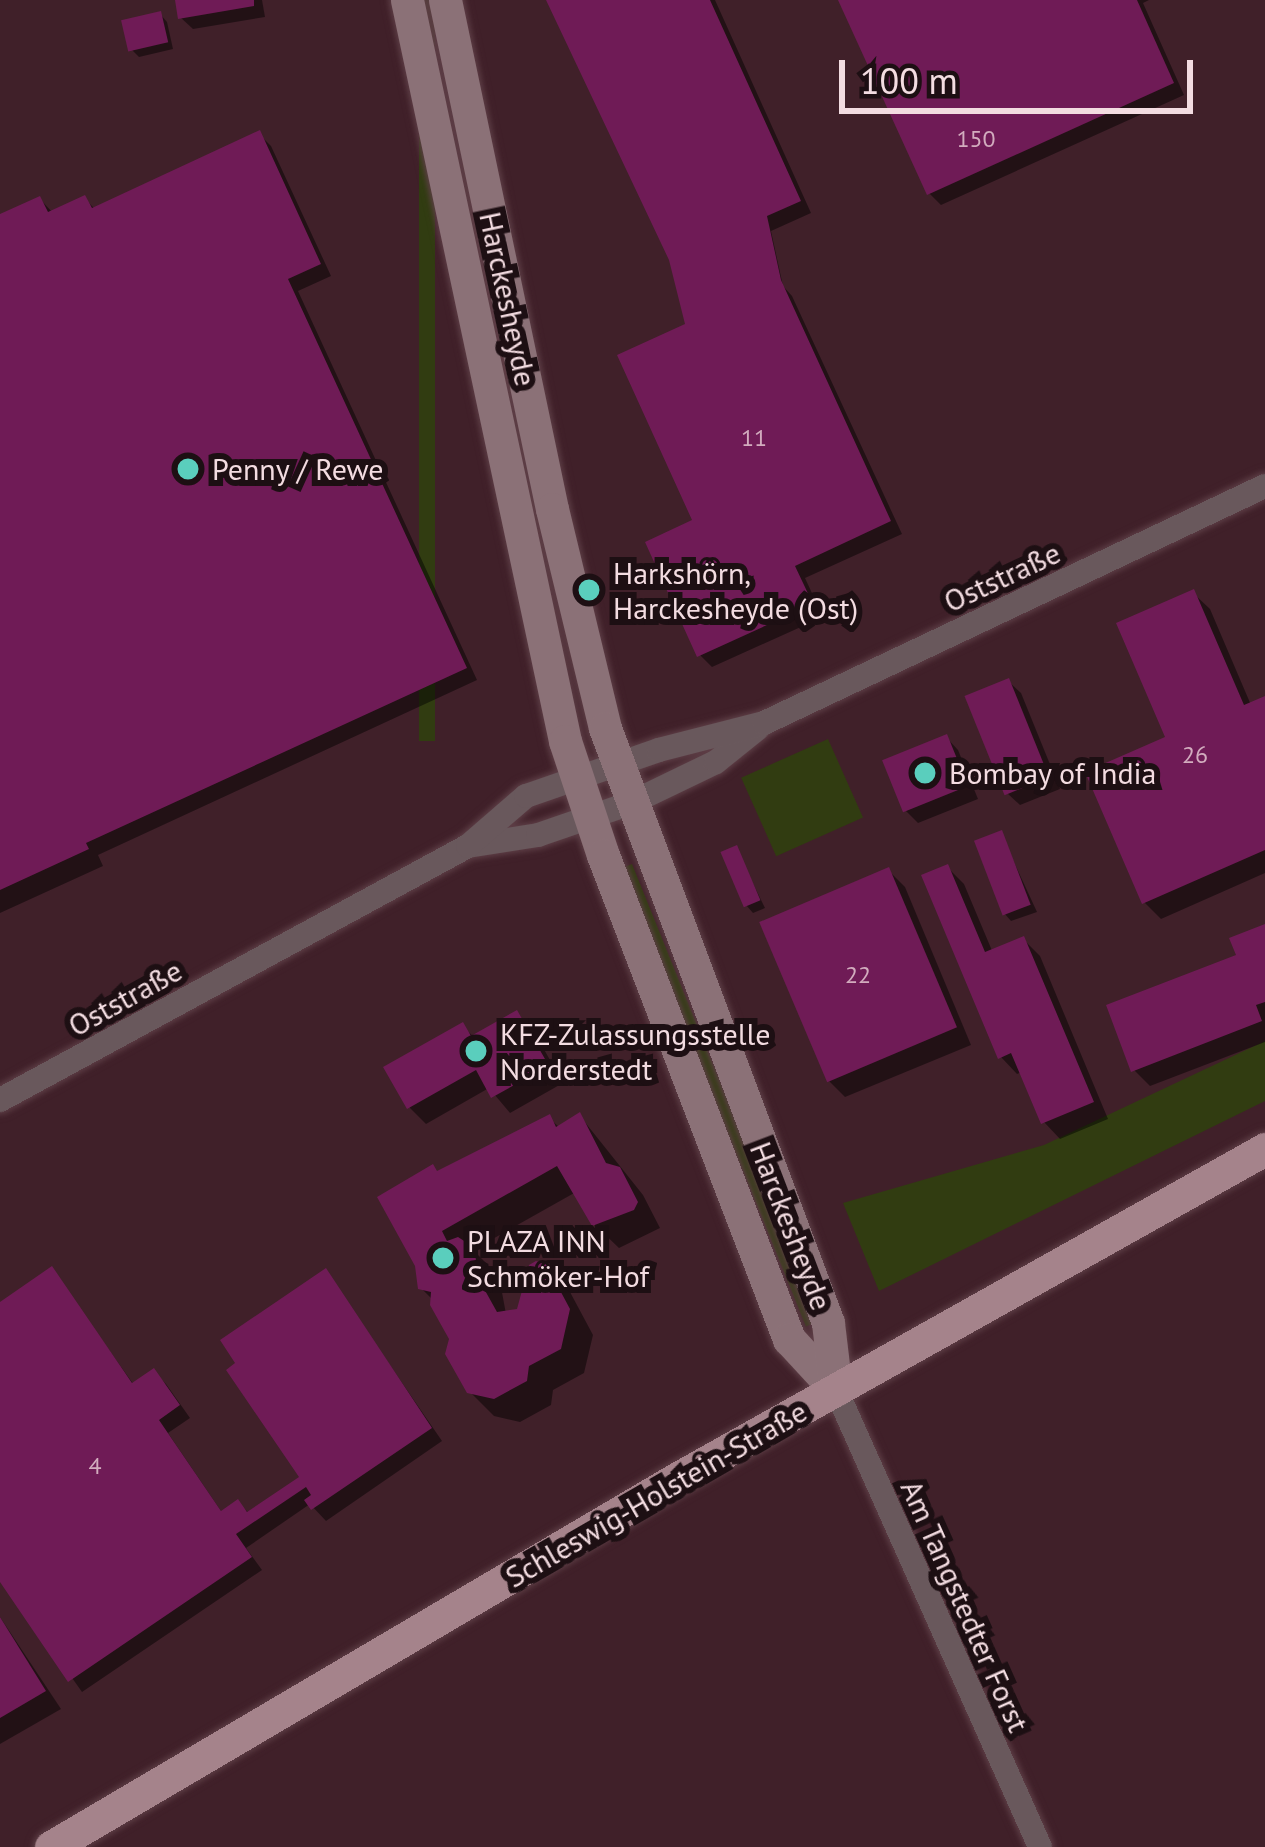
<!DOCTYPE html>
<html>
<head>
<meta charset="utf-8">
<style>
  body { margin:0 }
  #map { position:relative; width:1265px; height:1847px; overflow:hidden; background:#402029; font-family:"PT Sans",sans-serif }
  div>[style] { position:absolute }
  .green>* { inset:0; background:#313c11; transform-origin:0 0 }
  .shadow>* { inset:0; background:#0007 }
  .building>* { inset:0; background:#6f1b56; transform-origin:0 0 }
  .roads { filter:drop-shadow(0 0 3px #5d3e46) drop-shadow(0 0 3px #5d3e46) }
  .minor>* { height:24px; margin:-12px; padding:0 12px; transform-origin:12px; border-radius:12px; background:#69585c }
  .secondary>* { height:33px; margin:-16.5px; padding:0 16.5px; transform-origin:16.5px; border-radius:16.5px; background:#8b7177 }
  .primary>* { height:33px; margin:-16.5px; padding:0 16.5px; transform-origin:16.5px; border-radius:16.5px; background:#a5838b }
  .dots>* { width:33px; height:33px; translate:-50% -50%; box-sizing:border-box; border:6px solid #1d0f13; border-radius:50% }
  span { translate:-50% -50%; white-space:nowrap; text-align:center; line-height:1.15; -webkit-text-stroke:12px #1d0f13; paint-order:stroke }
  .number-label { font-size:24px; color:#d2acbe }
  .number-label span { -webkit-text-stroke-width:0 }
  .street-label { font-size:30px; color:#f3dce1 }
  .poi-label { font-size:30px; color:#f3dce1 }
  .left { translate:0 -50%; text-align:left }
  .scale { position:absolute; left:839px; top:60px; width:354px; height:54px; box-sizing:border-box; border:6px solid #f3dce1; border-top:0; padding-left:15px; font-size:36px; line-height:42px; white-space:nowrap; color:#f3dce1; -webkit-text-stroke:9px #1d0f13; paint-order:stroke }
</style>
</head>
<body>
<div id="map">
  <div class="green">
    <div style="left:419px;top:0;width:16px;height:741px"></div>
    <div style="left:828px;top:739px;width:86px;height:95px;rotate:66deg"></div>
    <div style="left:632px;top:864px;width:494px;height:12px;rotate:68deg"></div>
    <div style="clip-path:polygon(1265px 1041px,1265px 1101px,879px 1291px,843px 1203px,1044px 1145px)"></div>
  </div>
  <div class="shadow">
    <div style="clip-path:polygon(178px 0,262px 0,265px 17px,193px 29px,180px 17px)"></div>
    <div style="clip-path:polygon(549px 0,715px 0,811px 213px,771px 231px,783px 286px,792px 296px,902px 534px,805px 578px,823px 617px,712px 667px,700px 655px,688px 326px,672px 258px)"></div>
    <div style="clip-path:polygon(842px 0,1149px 0,1143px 3px,1184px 95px,941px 205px,929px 193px)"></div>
    <div style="clip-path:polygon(160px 14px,167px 22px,173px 49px,139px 57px,131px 49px)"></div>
    <div style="clip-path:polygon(259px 134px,271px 146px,331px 276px,298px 291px,477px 680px,98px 855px,103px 866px,0 913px,0 217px,40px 199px,53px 213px,85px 199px,95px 209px)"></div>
    <div style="clip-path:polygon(1193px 593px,1210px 609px,1251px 705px,1265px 699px,1265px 873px,1161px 919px,1144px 902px)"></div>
    <div style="clip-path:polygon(1008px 681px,1021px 693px,1060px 789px,1020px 805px,1007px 793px)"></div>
    <div style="clip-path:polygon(946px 737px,958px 750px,978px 799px,918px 823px,906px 811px)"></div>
    <div style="clip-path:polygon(1001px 834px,1037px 912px,1011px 921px,1004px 913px)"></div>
    <div style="clip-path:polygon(736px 849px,765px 908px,753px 913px,746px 905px)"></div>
    <div style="clip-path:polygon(947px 867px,964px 884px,993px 953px,1024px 940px,1040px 956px,1108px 1119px,1060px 1139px,1044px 1122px,1022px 1072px,1017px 1074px,1001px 1057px)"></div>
    <div style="clip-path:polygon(888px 870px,905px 887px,971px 1045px,845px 1097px,829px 1081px)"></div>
    <div style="clip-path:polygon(1265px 927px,1265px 1042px,1150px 1086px,1134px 1070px)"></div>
    <div style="clip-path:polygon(516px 1013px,533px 1030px,563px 1083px,510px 1113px,489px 1088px,426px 1124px,410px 1108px,387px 1068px,462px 1026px,474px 1037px)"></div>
    <div style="clip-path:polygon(580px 1116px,643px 1195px,660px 1228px,619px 1248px,594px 1224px,576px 1192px,473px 1250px,499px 1276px,506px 1314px,520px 1312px,545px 1266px,570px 1292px,593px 1335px,584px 1373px,553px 1390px,551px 1405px,520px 1422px,494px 1416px,469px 1391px,452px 1339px,434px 1301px,421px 1288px,438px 1173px,549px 1118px,560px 1128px)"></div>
    <div style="clip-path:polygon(52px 1270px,134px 1385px,154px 1372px,166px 1384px,190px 1418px,168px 1433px,223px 1514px,238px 1503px,250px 1514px,303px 1478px,239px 1364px,326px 1272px,442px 1441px,326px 1521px,310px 1504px,246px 1548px,262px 1570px,82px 1692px,0 1576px,0 1306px)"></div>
    <div style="clip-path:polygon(0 1617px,61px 1709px,0 1744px)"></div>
  </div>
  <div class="building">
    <div style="clip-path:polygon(175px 0,254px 0,254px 6px,178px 19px)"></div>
    <div style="clip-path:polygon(546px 0,710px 0,801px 201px,767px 216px,781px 280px,891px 521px,795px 566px,813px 604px,697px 657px,645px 542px,692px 520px,617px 355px,685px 324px,669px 260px)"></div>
    <div style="clip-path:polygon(838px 0,1137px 0,1174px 83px,927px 195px)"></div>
    <div style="left:161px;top:11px;width:32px;height:41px;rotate:77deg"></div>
    <div style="clip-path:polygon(260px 130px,321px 264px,288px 279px,467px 668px,86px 843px,89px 849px,0 890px,0 214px,40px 196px,48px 212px,85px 195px,92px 208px)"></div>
    <div style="clip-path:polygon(1194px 589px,1244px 705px,1265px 696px,1265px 850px,1142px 904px,1085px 772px,1165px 737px,1116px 623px)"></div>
    <div style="left:1009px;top:678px;width:107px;height:48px;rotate:68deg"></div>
    <div style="left:947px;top:734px;width:56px;height:70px;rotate:68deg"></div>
    <div style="left:1002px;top:830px;width:80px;height:30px;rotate:69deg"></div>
    <div style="left:737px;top:845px;width:60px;height:18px;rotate:67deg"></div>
    <div style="clip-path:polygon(948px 864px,985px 952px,1024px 936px,1094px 1102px,1041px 1124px,1011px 1053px,998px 1059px,921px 875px)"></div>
    <div style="left:889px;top:867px;width:174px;height:141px;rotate:67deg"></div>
    <div style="clip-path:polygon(1265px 924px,1265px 1002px,1256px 1005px,1262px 1021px,1131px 1072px,1106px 1005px,1236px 955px,1229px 938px)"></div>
    <div style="clip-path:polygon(517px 1010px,549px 1066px,491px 1098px,476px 1070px,407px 1109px,383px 1067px,463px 1022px,471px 1036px)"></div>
    <div style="clip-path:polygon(580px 1112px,606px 1163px,620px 1167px,638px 1202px,634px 1210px,592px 1226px,557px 1166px,442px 1231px,447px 1241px,458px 1237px,475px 1248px,477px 1276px,497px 1312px,517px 1309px,529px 1265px,536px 1261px,546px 1264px,570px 1309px,561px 1349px,529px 1366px,527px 1381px,494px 1399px,467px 1393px,445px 1354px,449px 1339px,430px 1305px,431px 1292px,418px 1289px,415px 1266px,377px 1197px,433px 1164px,437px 1171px,550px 1114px,556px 1127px)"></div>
    <div style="clip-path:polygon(52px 1266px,132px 1383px,154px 1368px,180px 1405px,159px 1420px,221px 1511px,238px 1499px,247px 1512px,299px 1477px,226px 1370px,235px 1363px,220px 1340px,326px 1268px,432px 1428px,311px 1510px,304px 1500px,311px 1495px,306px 1487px,236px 1534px,252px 1557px,68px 1682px,0 1582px,0 1302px)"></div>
    <div style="clip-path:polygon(0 1617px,46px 1691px,0 1718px)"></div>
  </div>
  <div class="roads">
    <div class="minor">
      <div style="left:468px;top:846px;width:71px;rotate:-8.9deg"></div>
      <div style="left:538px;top:835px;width:98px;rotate:-19deg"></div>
      <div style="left:631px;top:803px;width:94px;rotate:-25.8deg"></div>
      <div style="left:716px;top:762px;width:53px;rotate:-38.8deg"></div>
      <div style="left:0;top:1100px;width:532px;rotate:-28.49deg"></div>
      <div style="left:468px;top:846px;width:77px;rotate:-40.8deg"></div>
      <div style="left:526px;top:796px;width:141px;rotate:-19.1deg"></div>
      <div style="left:659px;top:750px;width:108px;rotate:-14.4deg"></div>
      <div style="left:764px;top:723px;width:554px;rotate:-25.32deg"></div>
      <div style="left:836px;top:1390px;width:500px;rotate:65.94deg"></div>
    </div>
    <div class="secondary">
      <div style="left:407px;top:0;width:758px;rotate:77.96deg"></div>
      <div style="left:565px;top:741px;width:120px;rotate:71.6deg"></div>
      <div style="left:603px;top:855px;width:519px;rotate:68.98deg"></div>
      <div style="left:789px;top:1339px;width:69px;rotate:47.3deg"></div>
      <div style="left:445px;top:0;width:520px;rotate:78.13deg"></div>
      <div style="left:552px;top:509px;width:225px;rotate:76.4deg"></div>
      <div style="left:605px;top:728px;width:635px;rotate:69.45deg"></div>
      <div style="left:828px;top:1323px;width:67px;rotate:83.2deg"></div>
    </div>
    <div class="primary">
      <div style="left:51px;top:1847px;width:728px;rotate:-30.48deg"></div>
      <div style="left:678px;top:1478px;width:673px;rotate:-29.27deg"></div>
    </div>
  </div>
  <div class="dots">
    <div style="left:188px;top:469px;background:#5acebd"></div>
    <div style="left:589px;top:590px;background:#5acebd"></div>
    <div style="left:925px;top:773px;background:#5acebd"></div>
    <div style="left:476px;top:1051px;background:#5acebd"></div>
    <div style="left:443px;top:1258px;background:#5acebd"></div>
  </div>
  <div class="number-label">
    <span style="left:976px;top:139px">150</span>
    <span style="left:754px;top:438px">11</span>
    <span style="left:1195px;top:755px">26</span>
    <span style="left:858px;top:975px">22</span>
    <span style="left:95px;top:1466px">4</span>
  </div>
  <div class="street-label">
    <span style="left:508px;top:299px;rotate:78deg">Harckesheyde</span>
    <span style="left:1002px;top:577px;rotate:-25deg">Oststraße</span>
    <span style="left:125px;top:998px;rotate:-29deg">Oststraße</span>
    <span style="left:791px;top:1226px;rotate:69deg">Harckesheyde</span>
    <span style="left:656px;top:1494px;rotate:-30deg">Schleswig-Holstein-Straße</span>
    <span style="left:965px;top:1606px;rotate:66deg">Am Tangstedter Forst</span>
  </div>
  <div class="poi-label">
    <span class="left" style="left:212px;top:469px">Penny / Rewe</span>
    <span class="left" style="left:613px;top:590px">Harkshörn,<br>Harckesheyde (Ost)</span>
    <span class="left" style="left:949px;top:773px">Bombay of India</span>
    <span class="left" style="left:500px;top:1051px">KFZ-Zulassungsstelle<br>Norderstedt</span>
    <span class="left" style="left:467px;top:1258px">PLAZA INN<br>Schmöker-Hof</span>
  </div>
  <div class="scale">100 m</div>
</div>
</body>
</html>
